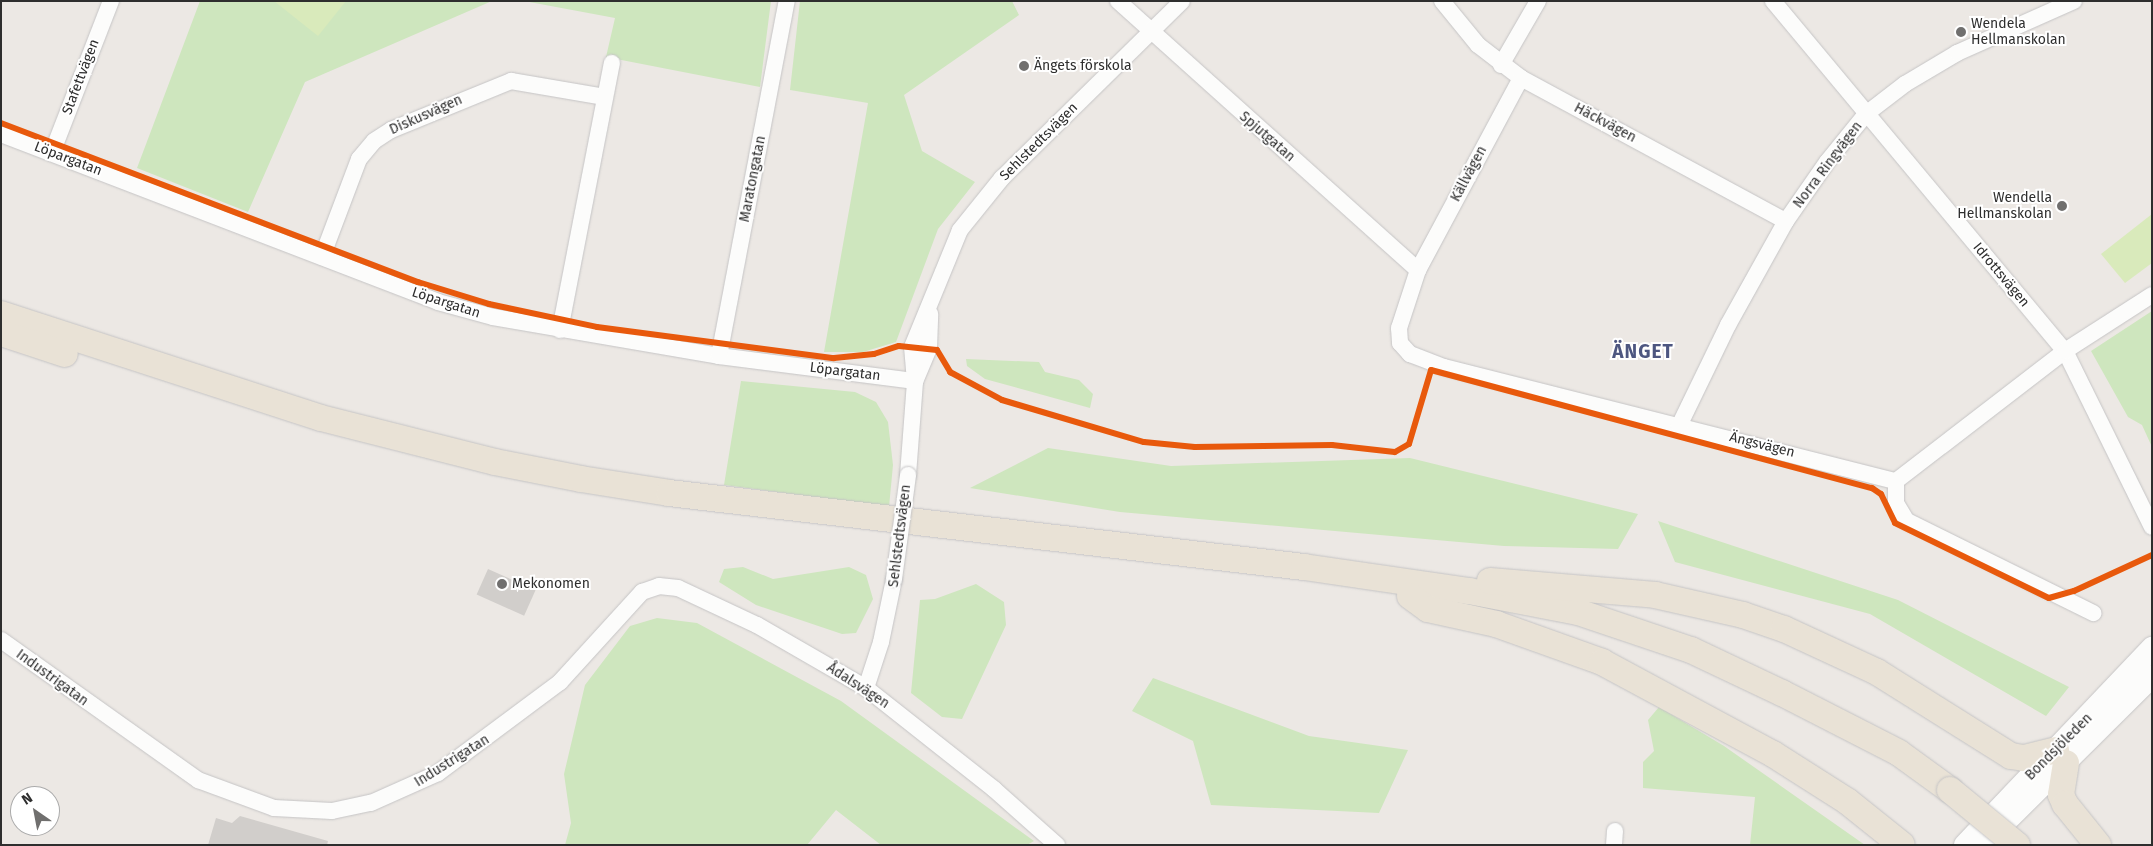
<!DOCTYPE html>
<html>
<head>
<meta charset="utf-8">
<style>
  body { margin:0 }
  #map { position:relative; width:2153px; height:846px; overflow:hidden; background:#ece8e4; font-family:"Fira Sans",sans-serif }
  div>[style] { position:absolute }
  .green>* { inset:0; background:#cee6be }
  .pitch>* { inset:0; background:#d9eabb }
  .building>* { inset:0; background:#d1cecb; transform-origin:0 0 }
  .roads { filter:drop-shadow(0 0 1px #c5c4c5) drop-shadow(0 0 1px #c5c4c5) }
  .minor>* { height:16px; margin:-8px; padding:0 8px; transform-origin:8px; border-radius:8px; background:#fcfcfb }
  .secondary>* { height:22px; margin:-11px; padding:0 11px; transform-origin:11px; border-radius:11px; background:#fcfcfb }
  .trunk>* { height:26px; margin:-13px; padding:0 13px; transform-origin:13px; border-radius:13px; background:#e9e2d6 }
  .bridges { filter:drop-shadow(0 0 1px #c5c4c5) drop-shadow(0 0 1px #c5c4c5) }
  .minor-bridge>* { height:16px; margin:-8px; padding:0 8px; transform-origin:8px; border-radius:8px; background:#fcfcfb }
  .trunk-bridge>* { height:26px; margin:-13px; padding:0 13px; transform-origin:13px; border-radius:13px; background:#e9e2d6 }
  .cycleway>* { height:6px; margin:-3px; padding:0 3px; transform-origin:3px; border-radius:3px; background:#e8590c }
  .dots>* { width:14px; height:14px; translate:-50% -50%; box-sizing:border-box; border:2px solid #fff; border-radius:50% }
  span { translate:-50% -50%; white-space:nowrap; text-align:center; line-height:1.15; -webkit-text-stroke:4px #fff; paint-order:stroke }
  .poi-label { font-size:14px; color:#2e2e2e }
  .left { translate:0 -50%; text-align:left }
  .right { translate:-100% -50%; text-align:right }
  .street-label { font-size:14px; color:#2e2e2e }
  .district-label { font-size:19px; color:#4d5680; font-weight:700; letter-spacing:1px }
  .frame { position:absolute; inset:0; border:2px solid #2e2e2e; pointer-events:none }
  .north { position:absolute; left:10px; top:786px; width:50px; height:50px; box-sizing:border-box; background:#fff; border:1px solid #ababab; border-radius:50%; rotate:327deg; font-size:14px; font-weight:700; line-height:20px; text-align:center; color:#2e2e2e }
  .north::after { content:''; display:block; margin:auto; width:18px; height:22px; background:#706f6e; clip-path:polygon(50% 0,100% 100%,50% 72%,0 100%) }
</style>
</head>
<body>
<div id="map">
  <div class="green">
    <div style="clip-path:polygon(200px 1px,492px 1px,305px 82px,248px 212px,137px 168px)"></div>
    <div style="clip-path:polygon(524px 1px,771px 1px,760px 87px,606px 57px,615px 18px)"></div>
    <div style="clip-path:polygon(800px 1px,1012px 1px,1019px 15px,904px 95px,922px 151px,975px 182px,938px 229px,896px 342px,863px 352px,824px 352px,868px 103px,790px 90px)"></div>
    <div style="clip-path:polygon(2152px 311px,2152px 447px,2142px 425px,2128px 417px,2091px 351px)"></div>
    <div style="clip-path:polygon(966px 359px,1039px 362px,1045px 372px,1079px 380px,1093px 394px,1090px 408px,985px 379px,967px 366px)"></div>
    <div style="clip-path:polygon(741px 381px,855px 392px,876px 402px,888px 422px,893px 465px,889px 507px,724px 485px)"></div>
    <div style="clip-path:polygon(1048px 448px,1171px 466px,1410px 458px,1638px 514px,1618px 549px,1504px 546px,1120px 512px,970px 488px)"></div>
    <div style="clip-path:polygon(1658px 521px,1898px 600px,2069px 687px,2046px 716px,1870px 614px,1675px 562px)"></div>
    <div style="clip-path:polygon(743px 567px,773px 579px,849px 567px,866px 575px,873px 599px,856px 633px,842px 634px,756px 605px,719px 582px,724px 569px)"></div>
    <div style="clip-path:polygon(976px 584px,1004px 602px,1006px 625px,962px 719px,942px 717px,911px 693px,920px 600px,935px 599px)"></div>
    <div style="clip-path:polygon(657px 618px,697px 623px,841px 701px,1034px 841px,1027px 845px,881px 845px,836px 810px,807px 845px,565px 845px,571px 823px,564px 774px,585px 685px,630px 626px)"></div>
    <div style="clip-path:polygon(1153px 678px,1309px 736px,1408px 750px,1379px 813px,1211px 805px,1193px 741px,1132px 711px)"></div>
    <div style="clip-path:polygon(1659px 707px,1724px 746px,1865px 845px,1750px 845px,1755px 797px,1643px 788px,1643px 762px,1654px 751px,1648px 720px)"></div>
  </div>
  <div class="pitch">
    <div style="clip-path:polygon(274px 1px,346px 1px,318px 36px)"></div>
    <div style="clip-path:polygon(2152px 214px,2152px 263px,2125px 283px,2101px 254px)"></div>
  </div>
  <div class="building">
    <div style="left:488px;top:569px;width:52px;height:28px;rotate:24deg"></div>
    <div style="clip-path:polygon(240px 816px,328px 841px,327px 845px,208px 845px,216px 818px,232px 823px)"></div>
  </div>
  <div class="roads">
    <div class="minor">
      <div style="left:1118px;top:1px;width:403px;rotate:41.9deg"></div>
      <div style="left:1442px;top:1px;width:57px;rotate:50.7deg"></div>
      <div style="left:1478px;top:45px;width:54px;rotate:37.5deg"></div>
      <div style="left:1521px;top:78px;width:301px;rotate:28.4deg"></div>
      <div style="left:1773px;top:1px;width:456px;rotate:50.2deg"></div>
      <div style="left:2065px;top:351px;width:196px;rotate:63.7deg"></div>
      <div style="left:1501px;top:65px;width:74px;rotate:-60deg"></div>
      <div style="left:1521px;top:78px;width:218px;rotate:118.2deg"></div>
      <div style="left:1418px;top:270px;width:61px;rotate:108.1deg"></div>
      <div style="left:1399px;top:328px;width:15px;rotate:86deg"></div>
      <div style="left:1400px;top:343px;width:15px;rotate:48deg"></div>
      <div style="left:1410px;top:354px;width:36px;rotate:21deg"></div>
      <div style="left:1444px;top:367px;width:466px;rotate:14.2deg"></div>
      <div style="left:1px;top:134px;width:468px;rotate:21deg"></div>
      <div style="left:438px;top:302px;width:57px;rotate:15.3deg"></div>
      <div style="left:493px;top:317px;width:229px;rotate:9.8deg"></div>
      <div style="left:719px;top:356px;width:198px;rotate:7.3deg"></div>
      <div style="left:52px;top:153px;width:163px;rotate:-68.8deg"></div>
      <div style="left:322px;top:257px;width:105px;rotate:-69.3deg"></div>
      <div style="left:359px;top:159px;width:23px;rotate:-50deg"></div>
      <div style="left:374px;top:141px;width:20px;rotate:-33deg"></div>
      <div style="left:391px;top:130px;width:130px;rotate:-22.2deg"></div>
      <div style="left:511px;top:81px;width:95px;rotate:9.7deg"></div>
      <div style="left:560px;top:330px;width:272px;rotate:-79deg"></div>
      <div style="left:719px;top:356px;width:361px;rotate:-79.2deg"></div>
      <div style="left:916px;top:379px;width:33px;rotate:-67deg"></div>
      <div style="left:929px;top:349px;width:35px;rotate:-88deg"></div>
      <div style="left:1679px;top:426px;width:112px;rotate:-64.1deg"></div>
      <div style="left:1728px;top:325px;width:119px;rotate:-60.9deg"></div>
      <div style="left:1786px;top:221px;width:72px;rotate:-55.2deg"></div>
      <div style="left:1827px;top:162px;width:62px;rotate:-50.9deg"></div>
      <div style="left:1866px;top:114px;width:49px;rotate:-37.6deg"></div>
      <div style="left:1905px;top:84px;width:61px;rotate:-30.8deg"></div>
      <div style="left:1957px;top:53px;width:128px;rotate:-24deg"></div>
      <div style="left:908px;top:475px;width:94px;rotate:-85.7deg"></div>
      <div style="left:915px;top:381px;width:34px;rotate:-95deg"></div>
      <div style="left:912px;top:347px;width:126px;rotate:-67.7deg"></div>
      <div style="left:960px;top:230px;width:67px;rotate:-51.1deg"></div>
      <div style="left:1002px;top:178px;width:252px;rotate:-44.5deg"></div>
      <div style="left:1896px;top:481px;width:213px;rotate:-37.6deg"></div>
      <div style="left:2065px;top:351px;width:103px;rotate:-32.8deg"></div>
      <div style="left:1896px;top:481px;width:22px;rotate:90deg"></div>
      <div style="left:1896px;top:503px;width:21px;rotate:59deg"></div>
      <div style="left:1907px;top:521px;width:208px;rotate:26.3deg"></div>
      <div style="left:1px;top:640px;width:242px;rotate:35.4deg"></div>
      <div style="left:198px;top:780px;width:81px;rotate:20.2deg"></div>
      <div style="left:274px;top:808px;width:58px;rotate:3deg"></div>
      <div style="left:332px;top:811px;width:40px;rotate:-12deg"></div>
      <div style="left:371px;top:803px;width:73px;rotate:-24.1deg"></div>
      <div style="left:438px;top:773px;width:152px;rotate:-36.7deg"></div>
      <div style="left:560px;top:682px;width:122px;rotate:-47.7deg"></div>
      <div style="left:642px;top:592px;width:18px;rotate:-19deg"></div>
      <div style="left:659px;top:586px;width:19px;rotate:6deg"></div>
      <div style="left:678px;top:588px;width:87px;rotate:25.1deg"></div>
      <div style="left:757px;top:625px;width:126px;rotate:30deg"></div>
      <div style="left:866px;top:688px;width:164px;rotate:38.3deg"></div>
      <div style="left:995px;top:790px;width:83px;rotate:41.6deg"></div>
      <div style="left:866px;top:688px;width:48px;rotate:-71.9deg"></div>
      <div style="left:881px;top:642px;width:64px;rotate:-78.3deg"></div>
      <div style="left:1614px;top:845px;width:14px;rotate:-86deg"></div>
    </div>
    <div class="secondary">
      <div style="left:1986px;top:841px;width:234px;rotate:-44.8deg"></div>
      <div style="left:1965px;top:845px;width:272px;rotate:-46.5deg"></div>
    </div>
    <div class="trunk">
      <div style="left:1px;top:314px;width:336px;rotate:18deg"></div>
      <div style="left:321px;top:418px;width:179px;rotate:14.2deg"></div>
      <div style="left:495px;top:462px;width:88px;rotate:11.2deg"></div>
      <div style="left:581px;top:479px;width:89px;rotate:9deg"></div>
      <div style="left:669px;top:493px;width:639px;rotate:6.65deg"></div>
      <div style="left:1304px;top:567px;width:167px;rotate:8.3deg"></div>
      <div style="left:1469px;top:591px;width:111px;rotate:10.9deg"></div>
      <div style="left:1578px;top:612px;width:119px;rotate:18.6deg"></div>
      <div style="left:1691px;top:650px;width:101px;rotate:25.3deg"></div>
      <div style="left:1782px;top:693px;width:131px;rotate:27.1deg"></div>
      <div style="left:1899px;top:753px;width:63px;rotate:36deg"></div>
      <div style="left:1px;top:333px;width:67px;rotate:18.2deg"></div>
      <div style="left:1490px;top:581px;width:166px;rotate:4.8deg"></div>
      <div style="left:1655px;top:595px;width:90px;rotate:12.8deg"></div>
      <div style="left:1743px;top:615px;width:43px;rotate:18.9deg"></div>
      <div style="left:1784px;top:629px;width:102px;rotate:24.8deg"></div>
      <div style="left:1877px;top:672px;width:158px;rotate:32.1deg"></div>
      <div style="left:2011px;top:756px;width:13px;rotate:9deg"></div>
      <div style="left:2024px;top:758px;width:33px;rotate:-14deg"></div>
      <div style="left:1410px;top:596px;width:22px;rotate:36deg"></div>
      <div style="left:1428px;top:609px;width:70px;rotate:12.4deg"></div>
      <div style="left:1496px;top:624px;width:113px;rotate:19.7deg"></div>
      <div style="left:1602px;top:662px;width:194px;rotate:28.3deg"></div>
      <div style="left:1773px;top:754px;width:88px;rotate:32.4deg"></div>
      <div style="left:1847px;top:801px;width:70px;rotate:38.7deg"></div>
      <div style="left:2066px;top:763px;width:32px;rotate:99deg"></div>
      <div style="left:2061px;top:795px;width:10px;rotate:66deg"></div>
      <div style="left:2065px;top:804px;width:53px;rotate:51.2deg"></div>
    </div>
  </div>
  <div class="bridges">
    <div class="minor-bridge">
      <div style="left:894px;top:579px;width:105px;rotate:-82.3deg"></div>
    </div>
    <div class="trunk-bridge">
      <div style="left:1950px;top:790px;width:87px;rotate:39.4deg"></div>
    </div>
  </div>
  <div class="cycleway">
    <div style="left:1px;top:123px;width:446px;rotate:20.9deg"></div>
    <div style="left:418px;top:282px;width:74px;rotate:17.2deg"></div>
    <div style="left:489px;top:304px;width:110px;rotate:12deg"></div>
    <div style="left:597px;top:327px;width:239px;rotate:7.5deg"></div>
    <div style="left:834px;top:358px;width:40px;rotate:-5.7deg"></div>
    <div style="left:874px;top:354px;width:26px;rotate:-18deg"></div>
    <div style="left:899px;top:346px;width:38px;rotate:6deg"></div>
    <div style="left:937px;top:350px;width:26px;rotate:59deg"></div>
    <div style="left:950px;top:372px;width:59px;rotate:28.3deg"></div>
    <div style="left:1002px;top:400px;width:148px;rotate:16.5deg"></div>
    <div style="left:1144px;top:442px;width:51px;rotate:5.6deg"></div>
    <div style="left:1195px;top:447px;width:137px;rotate:-0.8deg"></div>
    <div style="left:1332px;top:445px;width:63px;rotate:6.3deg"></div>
    <div style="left:1395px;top:452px;width:16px;rotate:-30deg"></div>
    <div style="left:1409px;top:444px;width:77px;rotate:-73.4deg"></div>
    <div style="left:1431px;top:370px;width:457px;rotate:15deg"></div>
    <div style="left:1872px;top:488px;width:11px;rotate:34deg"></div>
    <div style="left:1881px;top:494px;width:32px;rotate:64deg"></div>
    <div style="left:1895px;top:523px;width:171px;rotate:26deg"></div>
    <div style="left:2049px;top:598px;width:26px;rotate:-16deg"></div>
    <div style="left:2074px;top:591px;width:86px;rotate:-24.8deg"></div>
  </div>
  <div class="dots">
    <div style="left:1961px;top:32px;background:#706f6e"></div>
    <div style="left:1024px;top:66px;background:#706f6e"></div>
    <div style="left:2062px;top:206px;background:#706f6e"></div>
    <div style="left:502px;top:584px;background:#706f6e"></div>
  </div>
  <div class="poi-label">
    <span class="left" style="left:1971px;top:32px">Wendela<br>Hellmanskolan</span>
    <span class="left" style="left:1034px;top:66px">Ängets förskola</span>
    <span class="right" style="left:2052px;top:206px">Wendella<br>Hellmanskolan</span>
    <span class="left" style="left:512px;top:584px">Mekonomen</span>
  </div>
  <div class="street-label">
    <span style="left:81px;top:77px;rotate:-69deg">Stafettvägen</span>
    <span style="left:426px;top:115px;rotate:-24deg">Diskusvägen</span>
    <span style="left:1605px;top:123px;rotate:28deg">Häckvägen</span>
    <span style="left:1267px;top:137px;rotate:41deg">Spjutgatan</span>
    <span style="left:1039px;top:142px;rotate:-45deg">Sehlstedtsvägen</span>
    <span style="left:68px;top:159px;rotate:21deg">Löpargatan</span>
    <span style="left:1828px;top:165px;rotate:-53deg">Norra Ringvägen</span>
    <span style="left:1469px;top:174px;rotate:-62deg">Källvägen</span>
    <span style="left:753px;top:179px;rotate:-79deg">Maratongatan</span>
    <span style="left:2001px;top:275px;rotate:50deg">Idrottsvägen</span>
    <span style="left:446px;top:303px;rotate:18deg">Löpargatan</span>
    <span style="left:845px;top:372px;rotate:7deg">Löpargatan</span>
    <span style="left:1762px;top:445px;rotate:14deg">Ängsvägen</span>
    <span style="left:900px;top:536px;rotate:-83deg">Sehlstedtsvägen</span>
    <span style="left:52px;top:678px;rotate:36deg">Industrigatan</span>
    <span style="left:858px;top:686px;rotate:33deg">Ådalsvägen</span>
    <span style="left:2059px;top:747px;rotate:-45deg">Bondsjöleden</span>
    <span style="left:452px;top:761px;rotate:-32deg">Industrigatan</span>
  </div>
  <div class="district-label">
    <span style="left:1643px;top:352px">ÄNGET</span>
  </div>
  <div class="frame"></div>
  <div class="north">N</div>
</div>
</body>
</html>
